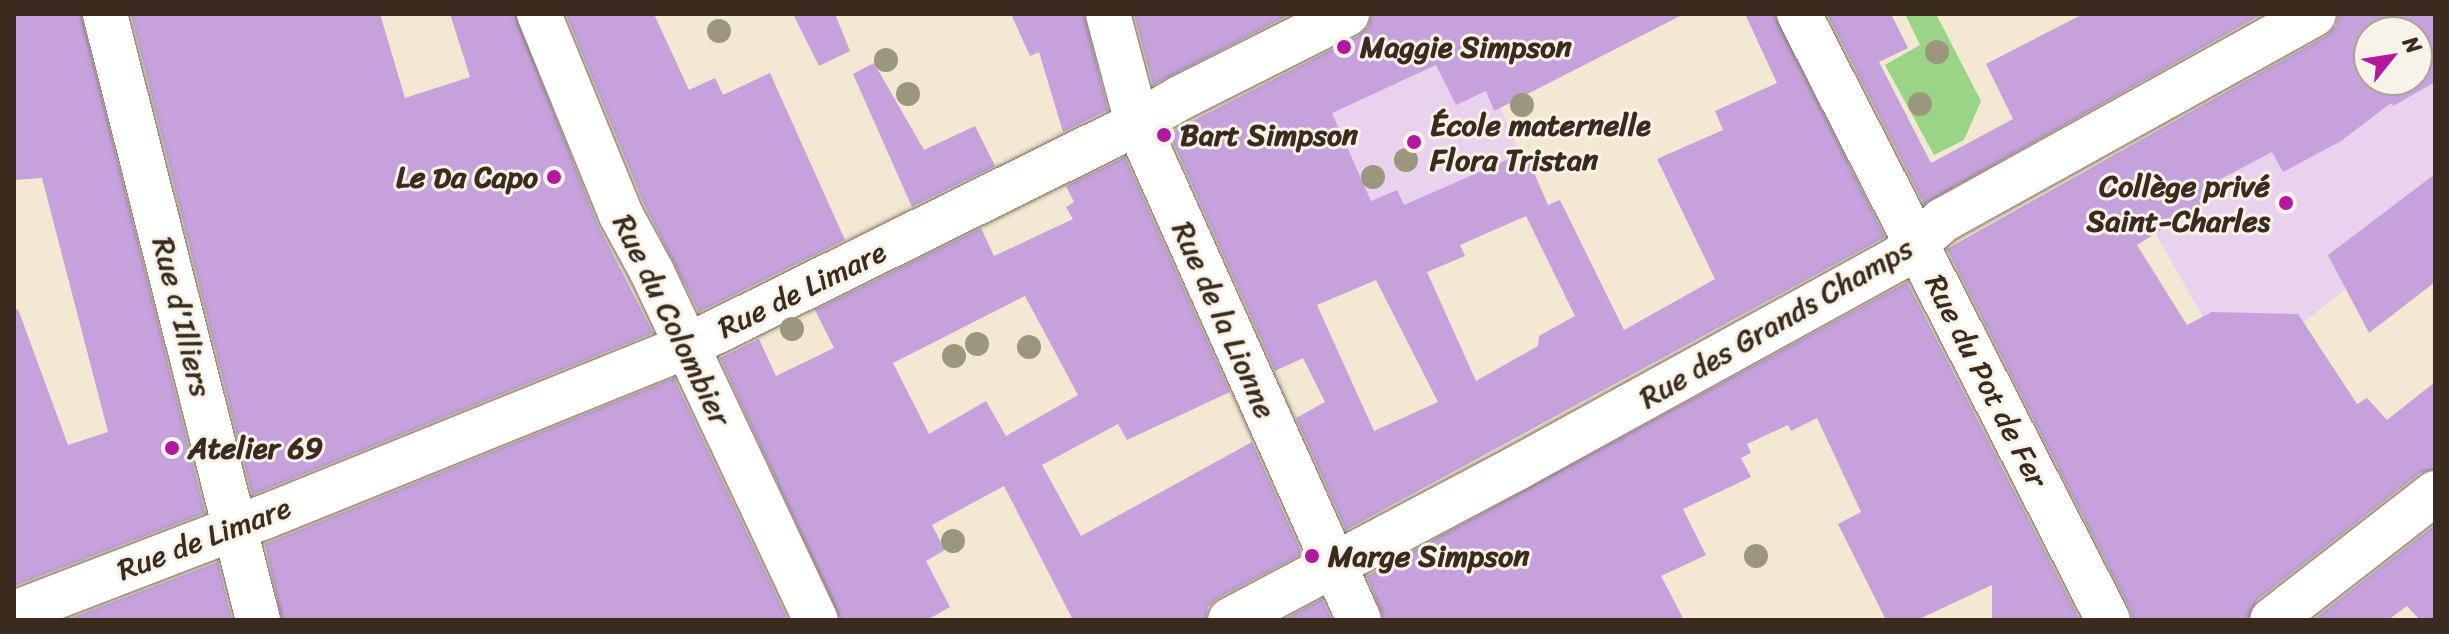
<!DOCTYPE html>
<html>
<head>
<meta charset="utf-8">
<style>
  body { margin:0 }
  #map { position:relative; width:2449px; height:634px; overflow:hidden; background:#f3e8d2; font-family:Sriracha,sans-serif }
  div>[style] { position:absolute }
  .built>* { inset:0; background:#e9d2ed; transform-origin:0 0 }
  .green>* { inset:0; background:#9ad487 }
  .building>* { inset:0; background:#c5a2dc }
  .roads { filter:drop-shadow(0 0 2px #7b6c5d) drop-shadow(0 0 2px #7b6c5d) }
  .minor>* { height:44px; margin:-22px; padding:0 22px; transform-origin:22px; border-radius:22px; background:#fff }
  .trees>* { width:24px; height:24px; margin:-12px; border-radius:50%; background:#9b977d }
  .dots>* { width:22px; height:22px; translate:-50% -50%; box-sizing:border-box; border:4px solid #f7f3e8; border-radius:50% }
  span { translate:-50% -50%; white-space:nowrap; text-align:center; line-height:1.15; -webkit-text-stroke:6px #f7f3e8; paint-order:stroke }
  .poi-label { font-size:30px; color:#3b2a1e; font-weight:700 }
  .left { translate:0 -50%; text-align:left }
  .right { translate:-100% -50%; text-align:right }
  .street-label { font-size:30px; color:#3b2a1e }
  .frame { position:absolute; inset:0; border:16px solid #3b2a1e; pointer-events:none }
  .north { position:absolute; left:2353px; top:16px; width:80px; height:80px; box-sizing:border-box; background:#f7f3e8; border:2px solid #aca397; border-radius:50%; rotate:60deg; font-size:22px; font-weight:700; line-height:32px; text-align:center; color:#3b2a1e }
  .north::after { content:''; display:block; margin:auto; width:28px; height:36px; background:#b5179e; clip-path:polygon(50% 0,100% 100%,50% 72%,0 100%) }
</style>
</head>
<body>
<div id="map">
  <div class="built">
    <div style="left:1461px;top:14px;width:207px;height:189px;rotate:67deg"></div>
    <div style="clip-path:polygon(evenodd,2384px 14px,2435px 14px,2435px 254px,2407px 240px,2299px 326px,2204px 319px,2117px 166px,2384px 14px,2369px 32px,2417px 32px,2417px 80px,2369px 80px,2369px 32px)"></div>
  </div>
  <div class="green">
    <div style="clip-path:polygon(1905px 14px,1936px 14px,1981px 101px,1964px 140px,1934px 155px,1885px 65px,1920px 45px)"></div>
  </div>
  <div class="building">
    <div style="clip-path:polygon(14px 14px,81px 14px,205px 513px,14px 586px,14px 310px,18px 309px,68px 445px,108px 432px,42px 178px,14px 180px)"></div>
    <div style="clip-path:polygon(131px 14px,380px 14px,405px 98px,470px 77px,450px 14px,515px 14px,598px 225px,653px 333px,252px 495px)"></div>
    <div style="clip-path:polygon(566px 14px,654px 14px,689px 90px,715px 78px,723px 95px,770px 73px,845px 240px,699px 312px,644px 204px)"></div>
    <div style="clip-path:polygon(793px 14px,835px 14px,850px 51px,819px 66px)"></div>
    <div style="clip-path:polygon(1011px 14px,1084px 14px,1108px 110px,1063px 132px,1039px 52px,1030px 56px)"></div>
    <div style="clip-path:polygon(1134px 14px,1291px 14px,1153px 85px)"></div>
    <div style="clip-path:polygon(evenodd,1372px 14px,1684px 14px,1494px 111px,1486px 91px,1456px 105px,1436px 65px,1332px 113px,1371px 201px,1397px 190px,1404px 205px,1525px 152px,1548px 205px,1560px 200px,1624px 330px,1715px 279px,1657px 159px,1723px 130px,1715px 111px,1777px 83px,1745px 14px,1774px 14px,1885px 237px,1346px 530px,1296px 418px,1325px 402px,1303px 358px,1275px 371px,1169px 133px,1358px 36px,1368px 27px,1372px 14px,1526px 216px,1575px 316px,1539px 336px,1538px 346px,1476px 381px,1427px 272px,1465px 256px,1460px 245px,1526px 216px,1372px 14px,1376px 280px,1438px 402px,1374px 431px,1317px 305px,1376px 280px)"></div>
    <div style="clip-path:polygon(1827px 14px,1891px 14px,1908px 48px,1879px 62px,1931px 163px,2013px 119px,1986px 64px,2083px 14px,2262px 14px,1924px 204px)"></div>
    <div style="clip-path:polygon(evenodd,2339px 14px,2435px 14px,2435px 82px,2393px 106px,2391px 103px,2341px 141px,2283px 172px,2272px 152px,2213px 183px,2220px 194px,2137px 245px,2187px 325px,2212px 312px,2298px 314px,2357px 404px,2367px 398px,2387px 420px,2435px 382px,2435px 469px,2420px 473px,2257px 600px,2248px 620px,2133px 620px,2130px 609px,1947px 249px,2326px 36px,2336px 26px,2339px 14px,2369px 32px,2417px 32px,2417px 80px,2369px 80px,2369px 32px)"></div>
    <div style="clip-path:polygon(874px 63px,924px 150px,975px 126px,995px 166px,912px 207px,853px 74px)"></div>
    <div style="clip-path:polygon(evenodd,1125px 157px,1230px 392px,1127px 440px,1118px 424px,1042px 465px,1081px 536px,1252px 442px,1302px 554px,1218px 598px,1208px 607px,1205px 620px,1073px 620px,1004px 486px,932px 525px,945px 550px,926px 561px,950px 607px,927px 620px,841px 620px,720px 358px,759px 339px,776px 376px,834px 348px,815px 310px,981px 228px,994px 256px,1073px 219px,1066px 207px,1074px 202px,1066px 186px,1125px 157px,1025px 296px,1078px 395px,1006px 436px,986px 401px,929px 434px,893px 363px,1025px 296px)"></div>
    <div style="clip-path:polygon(2435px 174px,2435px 282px,2369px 333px,2328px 255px)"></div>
    <div style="clip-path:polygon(1907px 282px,2080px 620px,1992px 620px,1992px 585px,1917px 620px,1886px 620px,1838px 524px,1861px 512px,1817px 418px,1791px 431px,1788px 425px,1747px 444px,1751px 453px,1741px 458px,1751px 477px,1683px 509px,1706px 555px,1661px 576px,1684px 620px,1384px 620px,1367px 576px)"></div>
    <div style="clip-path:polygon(674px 378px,788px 620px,282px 620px,265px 544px)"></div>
    <div style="clip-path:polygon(2435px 525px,2435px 620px,2420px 620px,2407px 606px,2388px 620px,2313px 620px)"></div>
    <div style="clip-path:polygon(218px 562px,232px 620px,66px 620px)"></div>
    <div style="clip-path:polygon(1322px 599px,1332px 620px,1283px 620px)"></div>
  </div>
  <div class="roads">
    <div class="minor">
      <div style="left:105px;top:14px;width:625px;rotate:75.83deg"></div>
      <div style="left:539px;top:14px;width:217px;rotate:67.8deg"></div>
      <div style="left:621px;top:215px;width:65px;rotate:61.5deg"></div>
      <div style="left:652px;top:272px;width:385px;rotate:64.8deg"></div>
      <div style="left:1108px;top:14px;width:113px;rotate:75.1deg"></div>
      <div style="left:1137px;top:123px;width:544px;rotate:65.93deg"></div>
      <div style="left:1799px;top:14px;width:680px;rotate:62.98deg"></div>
      <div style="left:14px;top:613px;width:266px;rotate:-21deg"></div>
      <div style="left:262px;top:518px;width:456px;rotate:-22deg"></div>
      <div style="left:685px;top:347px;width:490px;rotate:-26.3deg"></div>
      <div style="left:1124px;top:130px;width:64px;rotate:-29.7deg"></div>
      <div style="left:1180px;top:98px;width:187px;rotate:-26.7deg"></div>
      <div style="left:1230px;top:620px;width:323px;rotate:-27.9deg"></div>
      <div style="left:1515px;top:469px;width:440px;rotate:-28.8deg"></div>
      <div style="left:1900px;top:257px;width:57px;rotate:-40.7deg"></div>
      <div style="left:1943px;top:220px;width:424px;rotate:-29deg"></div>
      <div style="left:2272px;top:620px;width:207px;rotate:-37.9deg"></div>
    </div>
  </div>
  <div class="trees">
    <div style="left:719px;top:31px"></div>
    <div style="left:1937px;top:52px"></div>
    <div style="left:886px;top:60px"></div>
    <div style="left:908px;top:94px"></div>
    <div style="left:1920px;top:104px"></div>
    <div style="left:1522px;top:105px"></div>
    <div style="left:1406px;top:160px"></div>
    <div style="left:1373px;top:177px"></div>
    <div style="left:792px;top:329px"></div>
    <div style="left:977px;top:344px"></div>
    <div style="left:1029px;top:347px"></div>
    <div style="left:954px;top:356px"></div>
    <div style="left:953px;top:541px"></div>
    <div style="left:1756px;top:556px"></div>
  </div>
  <div class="dots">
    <div style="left:1344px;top:47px;background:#b5179e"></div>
    <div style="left:1164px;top:135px;background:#b5179e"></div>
    <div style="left:1414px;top:142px;background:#b5179e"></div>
    <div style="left:554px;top:177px;background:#b5179e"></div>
    <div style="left:2286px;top:203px;background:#b5179e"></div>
    <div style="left:172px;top:448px;background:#b5179e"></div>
    <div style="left:1312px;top:556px;background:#b5179e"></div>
  </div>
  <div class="poi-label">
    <span class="left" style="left:1360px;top:47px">Maggie Simpson</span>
    <span class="left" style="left:1430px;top:142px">École maternelle<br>Flora Tristan</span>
    <span class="left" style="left:1180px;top:135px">Bart Simpson</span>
    <span class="right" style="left:538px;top:177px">Le Da Capo</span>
    <span class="right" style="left:2270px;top:203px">Collège privé<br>Saint-Charles</span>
    <span class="left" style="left:188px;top:448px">Atelier 69</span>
    <span class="left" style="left:1328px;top:556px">Marge Simpson</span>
  </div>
  <div class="street-label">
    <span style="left:802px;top:290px;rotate:-26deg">Rue de Limare</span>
    <span style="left:182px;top:317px;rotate:76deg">Rue d'Illiers</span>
    <span style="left:672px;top:320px;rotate:64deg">Rue du Colombier</span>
    <span style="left:1224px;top:320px;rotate:66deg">Rue de la Lionne</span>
    <span style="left:1776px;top:323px;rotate:-30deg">Rue des Grands Champs</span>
    <span style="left:1986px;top:381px;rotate:63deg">Rue du Pot de Fer</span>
    <span style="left:204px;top:539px;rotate:-21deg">Rue de Limare</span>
  </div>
  <div class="frame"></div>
  <div class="north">N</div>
</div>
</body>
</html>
